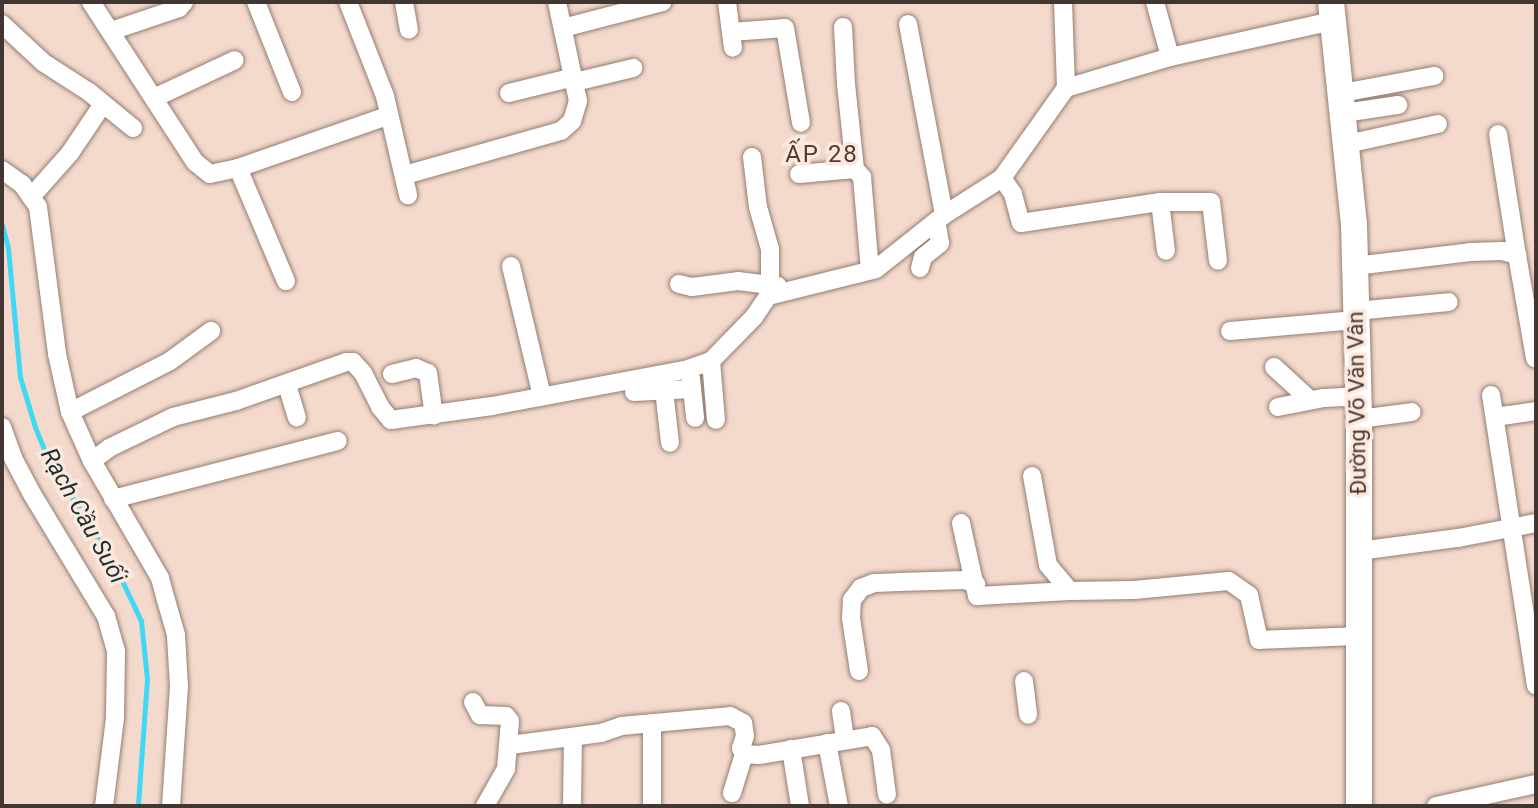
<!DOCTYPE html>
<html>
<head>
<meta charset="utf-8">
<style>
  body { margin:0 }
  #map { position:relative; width:1538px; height:808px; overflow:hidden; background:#f4dacc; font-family:Roboto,sans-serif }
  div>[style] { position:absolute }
  .stream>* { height:5px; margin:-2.5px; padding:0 2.5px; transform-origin:2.5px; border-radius:2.5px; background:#41d8f3 }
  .roads { filter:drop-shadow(0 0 2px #947d71) drop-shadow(0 0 2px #947d71) }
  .street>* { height:18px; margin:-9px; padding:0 9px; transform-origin:9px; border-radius:9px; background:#fff }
  .secondary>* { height:26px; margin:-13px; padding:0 13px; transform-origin:13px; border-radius:13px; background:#fff }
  span { translate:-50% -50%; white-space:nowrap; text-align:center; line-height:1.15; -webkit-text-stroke:7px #fde8dd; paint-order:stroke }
  .street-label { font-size:22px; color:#413631 }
  .neighbourhood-label { font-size:24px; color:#513c32; letter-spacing:2px }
  .water-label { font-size:24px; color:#183035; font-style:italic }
  .frame { position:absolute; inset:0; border:4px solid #413631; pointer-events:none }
</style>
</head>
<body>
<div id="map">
  <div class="stream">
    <div style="left:2px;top:225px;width:24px;rotate:75deg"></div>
    <div style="left:8px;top:248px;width:130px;rotate:84.7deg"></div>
    <div style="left:20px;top:377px;width:52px;rotate:73.3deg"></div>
    <div style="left:35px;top:427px;width:32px;rotate:68deg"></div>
    <div style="left:47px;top:457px;width:131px;rotate:58.1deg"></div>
    <div style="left:116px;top:568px;width:59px;rotate:64.7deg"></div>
    <div style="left:141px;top:621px;width:58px;rotate:84.1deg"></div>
    <div style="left:147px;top:679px;width:127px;rotate:94.1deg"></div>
  </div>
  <div class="roads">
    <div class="street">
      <div style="left:91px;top:2px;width:191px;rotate:57deg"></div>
      <div style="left:195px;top:162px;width:19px;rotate:39deg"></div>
      <div style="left:210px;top:174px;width:29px;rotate:-12deg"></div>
      <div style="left:238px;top:168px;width:158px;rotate:-19.2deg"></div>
      <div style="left:256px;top:2px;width:97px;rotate:68.2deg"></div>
      <div style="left:348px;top:2px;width:101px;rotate:68.5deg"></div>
      <div style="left:385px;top:96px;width:102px;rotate:76.9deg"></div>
      <div style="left:404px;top:2px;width:28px;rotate:80deg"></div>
      <div style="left:727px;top:2px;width:46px;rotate:82.6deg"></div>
      <div style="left:1063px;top:2px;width:86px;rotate:88deg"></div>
      <div style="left:1155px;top:2px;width:57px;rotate:74.7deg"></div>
      <div style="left:2px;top:24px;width:57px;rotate:42.9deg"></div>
      <div style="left:44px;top:63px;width:54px;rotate:32.8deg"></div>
      <div style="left:89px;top:92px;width:57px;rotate:39.3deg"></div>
      <div style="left:908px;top:24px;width:194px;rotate:79.3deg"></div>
      <div style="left:843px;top:27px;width:57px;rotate:87deg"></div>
      <div style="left:846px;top:84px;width:85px;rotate:84deg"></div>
      <div style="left:855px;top:169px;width:11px;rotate:49deg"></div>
      <div style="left:862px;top:177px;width:93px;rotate:85.1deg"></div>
      <div style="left:563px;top:28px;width:103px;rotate:-14.6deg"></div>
      <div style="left:111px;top:31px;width:72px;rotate:-18.7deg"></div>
      <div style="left:179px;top:8px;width:8px;rotate:-50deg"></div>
      <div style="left:731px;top:32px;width:54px;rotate:-4.2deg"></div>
      <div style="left:785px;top:28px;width:96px;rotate:80.4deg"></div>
      <div style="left:575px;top:82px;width:60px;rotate:-13.6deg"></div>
      <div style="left:509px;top:93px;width:67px;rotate:-13.8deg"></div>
      <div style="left:1342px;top:93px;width:94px;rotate:-10.5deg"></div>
      <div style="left:154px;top:98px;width:89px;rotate:-25.1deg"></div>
      <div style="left:1344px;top:113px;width:55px;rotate:-8.4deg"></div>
      <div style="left:1498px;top:134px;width:122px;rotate:81.1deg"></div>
      <div style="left:1347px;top:144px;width:93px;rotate:-12.4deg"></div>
      <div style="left:752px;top:157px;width:50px;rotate:83.2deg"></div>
      <div style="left:758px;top:207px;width:44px;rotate:74.1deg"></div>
      <div style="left:770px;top:249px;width:33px;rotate:90deg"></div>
      <div style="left:238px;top:168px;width:123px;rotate:67deg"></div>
      <div style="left:2px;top:170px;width:24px;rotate:35deg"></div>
      <div style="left:22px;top:184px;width:28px;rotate:55deg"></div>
      <div style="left:38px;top:207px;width:148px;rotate:82.6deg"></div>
      <div style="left:57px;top:354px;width:59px;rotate:77.4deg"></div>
      <div style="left:70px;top:412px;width:54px;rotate:65.8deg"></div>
      <div style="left:92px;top:461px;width:135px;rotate:59.8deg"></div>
      <div style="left:160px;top:578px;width:23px;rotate:75deg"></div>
      <div style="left:166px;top:600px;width:37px;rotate:74deg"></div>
      <div style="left:176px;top:636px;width:50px;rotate:86.6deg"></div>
      <div style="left:179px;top:686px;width:120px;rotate:93.8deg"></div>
      <div style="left:799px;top:174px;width:56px;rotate:-5.1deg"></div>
      <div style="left:405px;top:175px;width:162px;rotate:-15.8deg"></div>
      <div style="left:561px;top:131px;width:15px;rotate:-42deg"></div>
      <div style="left:572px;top:121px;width:21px;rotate:-73deg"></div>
      <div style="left:578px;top:101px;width:101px;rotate:-102deg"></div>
      <div style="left:1002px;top:178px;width:19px;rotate:55deg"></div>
      <div style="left:1013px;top:194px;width:30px;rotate:75deg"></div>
      <div style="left:1021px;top:223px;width:141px;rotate:-8.6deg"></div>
      <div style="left:1160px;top:202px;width:51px"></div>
      <div style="left:1211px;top:202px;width:59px;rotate:83.2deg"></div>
      <div style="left:31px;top:197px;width:59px;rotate:-48.4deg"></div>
      <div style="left:70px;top:153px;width:59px;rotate:-56deg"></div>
      <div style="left:1160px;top:202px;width:49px;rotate:83deg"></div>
      <div style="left:511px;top:266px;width:134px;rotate:76.6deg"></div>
      <div style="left:1355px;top:266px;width:116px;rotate:-6.9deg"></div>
      <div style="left:1470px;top:252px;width:32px;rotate:-2deg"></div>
      <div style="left:1502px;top:251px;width:16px;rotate:15deg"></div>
      <div style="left:1517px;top:255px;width:105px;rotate:80.1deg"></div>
      <div style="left:920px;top:268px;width:11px;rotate:-75deg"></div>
      <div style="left:923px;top:257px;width:22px;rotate:-39deg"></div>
      <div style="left:940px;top:243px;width:22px;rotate:-100deg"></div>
      <div style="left:679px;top:284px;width:13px;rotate:13deg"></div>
      <div style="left:692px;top:287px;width:46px;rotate:-7.4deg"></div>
      <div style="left:738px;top:281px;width:40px;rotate:7.1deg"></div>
      <div style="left:1356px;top:311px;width:93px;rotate:-5.5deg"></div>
      <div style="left:1230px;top:331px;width:126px;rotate:-5deg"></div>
      <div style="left:711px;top:361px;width:59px;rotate:85.2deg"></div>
      <div style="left:1274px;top:367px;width:49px;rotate:42.5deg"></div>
      <div style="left:392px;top:374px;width:25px;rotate:-14deg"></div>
      <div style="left:416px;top:368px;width:13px;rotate:23deg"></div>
      <div style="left:428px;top:373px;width:43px;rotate:82.1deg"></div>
      <div style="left:691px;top:379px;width:39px;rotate:84deg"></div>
      <div style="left:287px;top:385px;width:34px;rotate:73deg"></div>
      <div style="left:664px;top:390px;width:53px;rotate:83.5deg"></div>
      <div style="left:634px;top:392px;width:58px;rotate:-3deg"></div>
      <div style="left:1491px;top:395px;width:294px;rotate:81.2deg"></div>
      <div style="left:1278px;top:407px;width:47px;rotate:-11.1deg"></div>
      <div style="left:1324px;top:398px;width:35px;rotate:-3deg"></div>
      <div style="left:70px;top:412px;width:112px;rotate:-27deg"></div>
      <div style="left:170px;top:361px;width:51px;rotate:-36.2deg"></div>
      <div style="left:1495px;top:417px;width:41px;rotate:-8.3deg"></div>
      <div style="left:1359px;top:419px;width:53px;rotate:-7.5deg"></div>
      <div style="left:2px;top:427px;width:33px;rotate:70deg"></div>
      <div style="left:13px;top:458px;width:41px;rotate:62.2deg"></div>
      <div style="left:32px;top:494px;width:143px;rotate:58.8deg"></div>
      <div style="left:106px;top:616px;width:37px;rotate:74deg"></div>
      <div style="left:116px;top:652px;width:66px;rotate:90.9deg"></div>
      <div style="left:115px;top:718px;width:89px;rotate:97.1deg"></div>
      <div style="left:92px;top:461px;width:21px;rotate:-37deg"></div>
      <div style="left:109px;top:448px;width:71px;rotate:-25.8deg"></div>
      <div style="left:173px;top:417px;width:65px;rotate:-14.3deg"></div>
      <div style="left:236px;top:401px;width:117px;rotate:-19.5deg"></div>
      <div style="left:346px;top:362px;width:7px"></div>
      <div style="left:353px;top:362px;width:15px;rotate:48deg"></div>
      <div style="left:363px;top:373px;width:38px;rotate:63deg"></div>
      <div style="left:380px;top:407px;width:17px;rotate:50deg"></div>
      <div style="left:391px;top:420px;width:102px;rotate:-7.9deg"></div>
      <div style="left:492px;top:406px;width:196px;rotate:-10.6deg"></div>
      <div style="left:685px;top:370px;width:28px;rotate:-19deg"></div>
      <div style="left:711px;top:361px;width:62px;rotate:-45.7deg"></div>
      <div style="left:754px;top:317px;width:25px;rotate:-56deg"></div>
      <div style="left:768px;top:296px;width:111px;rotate:-14deg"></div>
      <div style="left:876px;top:269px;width:87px;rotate:-38.5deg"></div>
      <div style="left:944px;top:215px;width:69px;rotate:-32.5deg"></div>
      <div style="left:1002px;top:178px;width:110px;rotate:-54.6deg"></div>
      <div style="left:1066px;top:88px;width:109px;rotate:-16.6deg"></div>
      <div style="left:1170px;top:57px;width:167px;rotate:-12.5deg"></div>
      <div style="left:1032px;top:476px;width:90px;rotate:79.8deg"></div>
      <div style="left:1048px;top:565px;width:34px;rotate:50deg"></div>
      <div style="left:1070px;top:591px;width:64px;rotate:-0.9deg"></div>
      <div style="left:1134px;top:590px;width:95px;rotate:-5.4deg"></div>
      <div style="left:1229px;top:581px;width:24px;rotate:35deg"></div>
      <div style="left:1249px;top:595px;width:46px;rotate:77.5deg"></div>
      <div style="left:1259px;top:640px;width:100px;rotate:-2.3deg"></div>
      <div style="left:113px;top:499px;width:232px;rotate:-14.5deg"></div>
      <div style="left:961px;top:523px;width:75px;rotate:77.6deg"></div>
      <div style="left:977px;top:596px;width:93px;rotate:-3.1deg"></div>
      <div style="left:1359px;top:551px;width:100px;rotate:-7.5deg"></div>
      <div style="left:1458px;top:538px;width:79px;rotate:-10.9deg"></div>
      <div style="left:859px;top:671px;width:54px;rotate:-98.6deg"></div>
      <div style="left:851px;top:618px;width:18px;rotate:-87deg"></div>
      <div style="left:852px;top:600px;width:15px;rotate:-53deg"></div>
      <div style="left:861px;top:588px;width:14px;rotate:-21deg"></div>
      <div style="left:874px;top:583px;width:25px;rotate:-2deg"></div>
      <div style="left:899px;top:582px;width:66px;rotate:-1.7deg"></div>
      <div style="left:965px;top:580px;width:12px;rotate:20deg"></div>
      <div style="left:1024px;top:681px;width:34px;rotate:83deg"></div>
      <div style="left:473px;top:702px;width:15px;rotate:62deg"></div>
      <div style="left:480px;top:715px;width:26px;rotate:2deg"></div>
      <div style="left:506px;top:716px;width:6px;rotate:51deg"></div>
      <div style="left:510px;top:721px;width:48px;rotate:94.8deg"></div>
      <div style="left:506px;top:769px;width:43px;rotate:119.6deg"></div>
      <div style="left:841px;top:711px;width:29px;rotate:82deg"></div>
      <div style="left:827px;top:743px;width:64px;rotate:79.2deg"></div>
      <div style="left:510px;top:745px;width:92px;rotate:-7.5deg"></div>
      <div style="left:601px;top:733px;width:21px;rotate:-19deg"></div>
      <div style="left:621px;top:726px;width:109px;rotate:-5.2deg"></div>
      <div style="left:730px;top:716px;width:15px;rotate:28deg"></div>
      <div style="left:743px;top:723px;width:13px;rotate:81deg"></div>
      <div style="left:745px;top:736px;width:13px;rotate:108deg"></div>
      <div style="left:741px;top:748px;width:7px;rotate:63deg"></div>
      <div style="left:744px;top:754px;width:41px;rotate:107.1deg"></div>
      <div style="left:791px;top:749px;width:58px;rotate:81deg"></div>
      <div style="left:744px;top:754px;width:15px;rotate:4deg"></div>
      <div style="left:759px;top:755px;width:115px;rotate:-9.5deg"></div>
      <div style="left:872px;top:736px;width:17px;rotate:57deg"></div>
      <div style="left:881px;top:750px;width:45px;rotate:82.4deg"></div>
      <div style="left:572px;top:806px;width:69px;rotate:-89.2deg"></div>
      <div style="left:652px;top:806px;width:83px;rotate:-90deg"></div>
      <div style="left:1436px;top:806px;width:102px;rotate:-12.4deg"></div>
    </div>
    <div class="secondary">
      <div style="left:1331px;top:2px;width:223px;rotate:84.1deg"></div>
      <div style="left:1354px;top:224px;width:195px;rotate:88.5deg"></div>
      <div style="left:1359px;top:419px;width:387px;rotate:90deg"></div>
    </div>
  </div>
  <div class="street-label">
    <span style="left:1357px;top:403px;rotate:-91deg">Đường Võ Văn Vân</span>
  </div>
  <div class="neighbourhood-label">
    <span style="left:822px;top:155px">ẤP 28</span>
  </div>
  <div class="water-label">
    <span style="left:83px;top:516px;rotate:61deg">Rạch Cầu Suối</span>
  </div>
  <div class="frame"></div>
</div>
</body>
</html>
